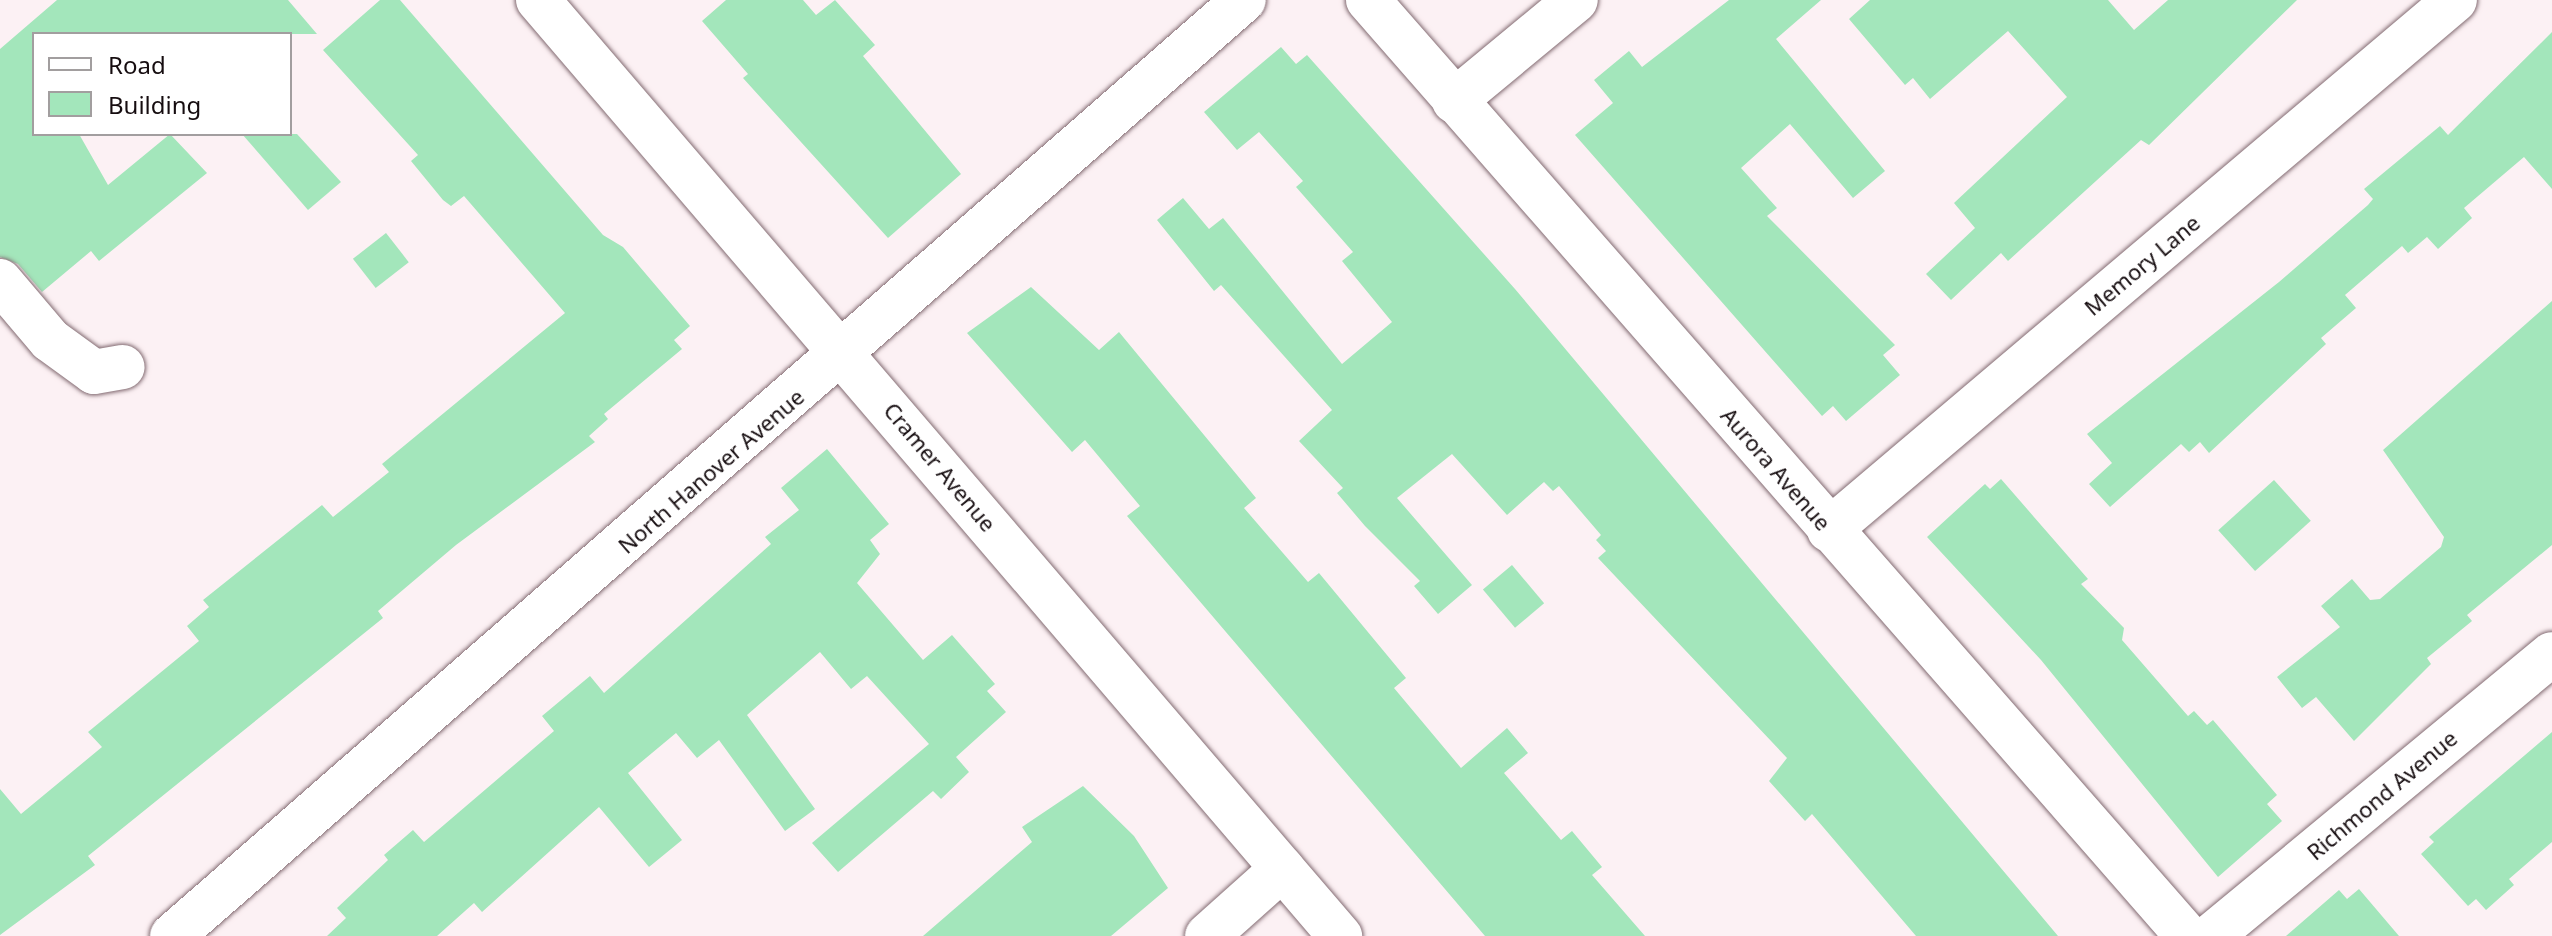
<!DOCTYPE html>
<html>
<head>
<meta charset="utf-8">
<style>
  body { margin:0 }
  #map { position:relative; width:2552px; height:936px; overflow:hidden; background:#fcf1f4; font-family:"Noto Sans",sans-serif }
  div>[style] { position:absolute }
  .building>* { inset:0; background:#a3e6bb; transform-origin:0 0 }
  .roads { filter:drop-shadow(0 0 2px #836b72) drop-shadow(0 0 2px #836b72) }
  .minor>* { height:44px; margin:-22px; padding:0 22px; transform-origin:22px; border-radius:22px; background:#fff }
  span { translate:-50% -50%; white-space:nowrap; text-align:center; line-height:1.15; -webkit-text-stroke:6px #fff; paint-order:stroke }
  .street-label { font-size:22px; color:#160d10 }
  .legend { position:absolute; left:32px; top:32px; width:260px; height:104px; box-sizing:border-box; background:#fff; border:2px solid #a29e9f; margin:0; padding:10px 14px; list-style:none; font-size:24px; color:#160d10 }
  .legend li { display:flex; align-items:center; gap:16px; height:40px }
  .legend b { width:40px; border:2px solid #a29e9f }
</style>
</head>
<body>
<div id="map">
  <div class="building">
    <div style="clip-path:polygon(57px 0,288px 0,317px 34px,34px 34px,34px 134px,79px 134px,108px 185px,170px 134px,207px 173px,99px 261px,91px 251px,42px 292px,18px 264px,0 257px,0 49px)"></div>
    <div style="clip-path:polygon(380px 0,400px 0,603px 235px,623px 247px,690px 326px,674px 340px,682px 349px,604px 414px,608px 419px,589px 436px,595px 442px,456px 545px,378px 611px,383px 618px,88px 856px,95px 865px,0 935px,0 789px,21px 814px,102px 747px,88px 732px,199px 641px,187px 626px,209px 607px,203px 600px,322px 505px,333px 517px,389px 472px,382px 464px,565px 313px,464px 196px,451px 206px,443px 200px,411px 161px,418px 155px,323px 50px)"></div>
    <div style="clip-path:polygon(726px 0,803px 0,816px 15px,835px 0,875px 45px,863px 56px,961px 174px,888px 238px,743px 78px,748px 74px,702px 21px)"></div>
    <div style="clip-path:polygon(1729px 0,1821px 0,1776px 39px,1885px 171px,1853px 198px,1790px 124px,1741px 168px,1777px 208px,1767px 216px,1895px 345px,1883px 355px,1900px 375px,1846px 421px,1833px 406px,1822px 416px,1575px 135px,1613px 103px,1594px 80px,1629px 51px,1642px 67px)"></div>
    <div style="clip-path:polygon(1870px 0,2108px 0,2134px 30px,2168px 0,2297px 0,2149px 145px,2141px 140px,2008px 261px,2001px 253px,1951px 300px,1926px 274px,1975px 228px,1954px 203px,2067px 97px,2008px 31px,1930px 99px,1913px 78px,1905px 85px,1849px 19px)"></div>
    <div style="clip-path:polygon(2552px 32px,2552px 189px,2524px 157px,2464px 208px,2472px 218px,2438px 249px,2427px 237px,2408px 253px,2402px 246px,2345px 295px,2356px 308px,2321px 338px,2326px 344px,2209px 453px,2200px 442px,2189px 452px,2181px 444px,2110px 507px,2089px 484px,2112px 463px,2087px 434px,2279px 282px,2368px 205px,2373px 199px,2364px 189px,2440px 126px,2448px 135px)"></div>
    <div style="clip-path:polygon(1281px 47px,1296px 64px,1307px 55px,1515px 289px,2058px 936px,1916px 936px,1812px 814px,1805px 821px,1769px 781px,1787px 758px,1598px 558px,1606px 551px,1596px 540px,1601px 535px,1559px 486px,1553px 491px,1544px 482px,1507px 515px,1452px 454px,1397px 498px,1472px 585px,1438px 614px,1414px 586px,1420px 581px,1365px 526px,1337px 493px,1343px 488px,1299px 441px,1332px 410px,1221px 285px,1214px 291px,1157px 220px,1183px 198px,1209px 229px,1223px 218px,1342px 364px,1392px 322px,1342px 261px,1353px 252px,1296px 187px,1303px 181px,1259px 132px,1237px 150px,1204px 112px)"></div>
    <div style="clip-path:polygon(242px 134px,297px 134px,341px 182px,308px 210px)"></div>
    <div style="left:386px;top:233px;width:37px;height:42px;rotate:52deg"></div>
    <div style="clip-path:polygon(1031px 287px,1099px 350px,1119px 332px,1256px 498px,1244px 508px,1308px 582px,1319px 573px,1406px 678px,1394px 688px,1461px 768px,1507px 728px,1528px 753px,1504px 773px,1561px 840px,1572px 831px,1602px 867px,1592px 875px,1645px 936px,1485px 936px,1127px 516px,1140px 506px,1085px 440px,1072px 452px,967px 333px)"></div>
    <div style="clip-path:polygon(2552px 301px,2552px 545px,2467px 615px,2472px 621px,2427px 658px,2431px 664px,2354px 741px,2316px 697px,2302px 708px,2277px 677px,2340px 627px,2321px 606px,2352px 579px,2370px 600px,2380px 599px,2441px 547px,2444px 537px,2383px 450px)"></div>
    <div style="clip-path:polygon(827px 449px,889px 524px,870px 540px,880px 554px,857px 583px,923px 660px,952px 635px,995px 684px,987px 691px,1006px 712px,956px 757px,969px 772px,941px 799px,933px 791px,838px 872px,812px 843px,929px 744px,867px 676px,851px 689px,820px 652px,747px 715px,815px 809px,785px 831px,719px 740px,697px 758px,676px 733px,628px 773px,682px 840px,649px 867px,599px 807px,482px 912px,474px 903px,437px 936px,327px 936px,346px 918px,337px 908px,388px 860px,384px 855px,413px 830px,424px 842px,554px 731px,542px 716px,590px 676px,604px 693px,771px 544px,765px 537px,799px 510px,781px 488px)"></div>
    <div style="clip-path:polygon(2001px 479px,2088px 579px,2081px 584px,2124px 628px,2122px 640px,2188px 716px,2194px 711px,2207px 725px,2213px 720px,2277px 795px,2267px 804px,2282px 821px,2218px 877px,2041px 660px,1927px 537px,1985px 484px,1990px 489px)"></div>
    <div style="left:2274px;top:480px;width:55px;height:75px;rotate:48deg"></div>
    <div style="left:1512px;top:565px;width:50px;height:38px;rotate:50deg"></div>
    <div style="clip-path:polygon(2552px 732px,2552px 842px,2509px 879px,2514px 885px,2486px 910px,2476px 899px,2468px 906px,2421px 854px,2434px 842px,2429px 837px)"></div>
    <div style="clip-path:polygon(1083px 786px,1134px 836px,1168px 888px,1111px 936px,923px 936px,1032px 842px,1022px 827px)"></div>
    <div style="clip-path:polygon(2359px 889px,2399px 936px,2286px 936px,2339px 890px,2347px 899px)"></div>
  </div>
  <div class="roads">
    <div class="minor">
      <div style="left:538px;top:0;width:1233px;rotate:49.41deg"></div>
      <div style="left:1368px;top:0;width:1244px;rotate:48.81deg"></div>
      <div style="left:1454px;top:101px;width:158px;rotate:-39.6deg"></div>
      <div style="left:0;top:281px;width:77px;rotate:49.7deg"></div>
      <div style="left:50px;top:340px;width:54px;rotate:36deg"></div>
      <div style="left:94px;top:372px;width:29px;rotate:-10deg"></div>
      <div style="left:1829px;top:530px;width:820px;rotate:-40.25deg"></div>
      <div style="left:172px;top:936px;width:1423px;rotate:-41.13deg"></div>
      <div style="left:1207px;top:936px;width:101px;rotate:-41.8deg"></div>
      <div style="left:2211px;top:936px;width:442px;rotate:-39.6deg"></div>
    </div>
  </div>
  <div class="street-label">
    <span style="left:2142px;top:265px;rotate:-40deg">Memory Lane</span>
    <span style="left:940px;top:467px;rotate:50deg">Cramer Avenue</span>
    <span style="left:1776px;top:469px;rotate:49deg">Aurora Avenue</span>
    <span style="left:711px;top:471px;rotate:-41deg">North Hanover Avenue</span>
    <span style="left:2382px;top:795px;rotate:-40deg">Richmond Avenue</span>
  </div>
  <ul class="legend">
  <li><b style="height:10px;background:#fff"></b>Road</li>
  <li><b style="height:22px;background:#a3e6bb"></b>Building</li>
  </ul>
</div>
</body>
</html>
